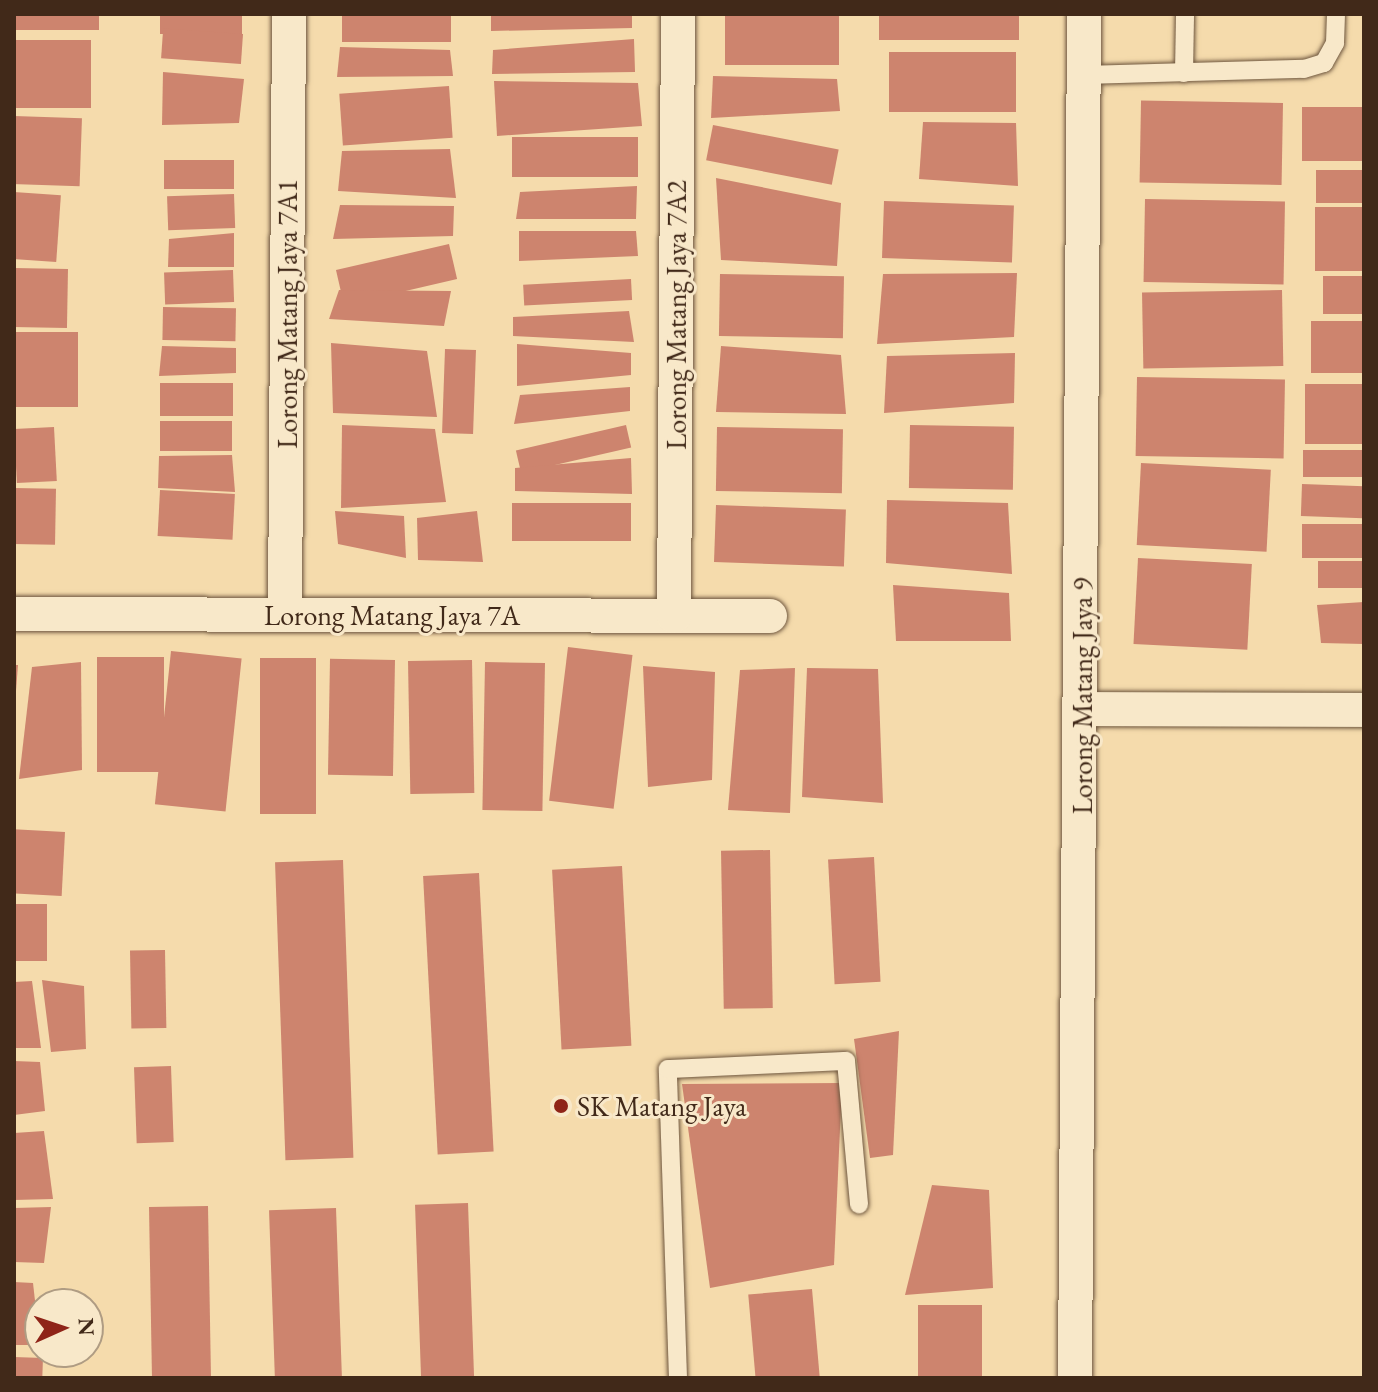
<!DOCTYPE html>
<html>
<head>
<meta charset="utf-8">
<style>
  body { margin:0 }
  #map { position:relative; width:1378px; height:1392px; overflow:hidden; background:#f5dbac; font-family:"EB Garamond",serif }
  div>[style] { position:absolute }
  .building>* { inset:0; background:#cd846e; transform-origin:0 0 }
  .roads { filter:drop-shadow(0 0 2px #6e563e) drop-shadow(0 0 2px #6e563e) }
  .lane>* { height:18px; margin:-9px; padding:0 9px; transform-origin:9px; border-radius:9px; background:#f8e8c9 }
  .street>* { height:34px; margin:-17px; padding:0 17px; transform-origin:17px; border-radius:17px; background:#f8e8c9 }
  .dots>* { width:22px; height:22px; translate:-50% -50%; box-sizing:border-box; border:4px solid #f8e8c9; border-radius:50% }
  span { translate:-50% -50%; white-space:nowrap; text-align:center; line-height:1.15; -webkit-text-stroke:6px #f8e8c9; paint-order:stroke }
  .street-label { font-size:28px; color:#412919 }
  .poi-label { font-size:28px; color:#412919 }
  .left { translate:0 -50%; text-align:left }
  .frame { position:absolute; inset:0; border:16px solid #412919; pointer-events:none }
  .north { position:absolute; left:24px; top:1288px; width:80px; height:80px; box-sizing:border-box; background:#f8e8c9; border:2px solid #af9c83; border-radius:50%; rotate:87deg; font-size:22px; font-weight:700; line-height:32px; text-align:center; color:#412919 }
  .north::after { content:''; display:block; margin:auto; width:28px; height:36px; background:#8f2418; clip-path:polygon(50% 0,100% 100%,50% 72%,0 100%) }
</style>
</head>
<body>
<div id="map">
  <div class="building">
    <div style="left:14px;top:14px;width:85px;height:16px"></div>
    <div style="left:160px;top:14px;width:82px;height:20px"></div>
    <div style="left:342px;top:14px;width:109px;height:28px"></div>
    <div style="clip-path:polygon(491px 14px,632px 14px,632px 28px,491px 31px)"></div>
    <div style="left:725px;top:14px;width:114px;height:51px"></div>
    <div style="left:879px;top:14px;width:140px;height:26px"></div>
    <div style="left:243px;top:34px;width:30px;height:80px;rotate:94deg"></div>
    <div style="clip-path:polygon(634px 39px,635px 72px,492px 74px,493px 50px)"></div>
    <div style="left:14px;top:40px;width:77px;height:68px"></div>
    <div style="clip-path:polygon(340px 47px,450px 50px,453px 76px,337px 77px)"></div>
    <div style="left:889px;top:52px;width:127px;height:60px"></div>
    <div style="clip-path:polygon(163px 72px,244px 79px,239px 123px,162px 125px)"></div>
    <div style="clip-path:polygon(713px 76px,837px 79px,840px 111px,711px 118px)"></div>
    <div style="clip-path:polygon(494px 81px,638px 83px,642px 126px,497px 136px)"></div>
    <div style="left:449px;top:86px;width:52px;height:110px;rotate:86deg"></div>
    <div style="left:1283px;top:103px;width:82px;height:142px;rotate:91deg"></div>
    <div style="left:1302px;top:107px;width:62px;height:54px"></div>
    <div style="left:14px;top:116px;width:68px;height:68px;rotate:2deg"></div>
    <div style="clip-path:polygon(923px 122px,1016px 123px,1018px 186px,919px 179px)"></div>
    <div style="left:713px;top:125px;width:128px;height:36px;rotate:11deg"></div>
    <div style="left:638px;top:137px;width:40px;height:126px;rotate:90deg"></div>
    <div style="clip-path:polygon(450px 149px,456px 198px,338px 191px,342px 151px)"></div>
    <div style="left:234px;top:160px;width:29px;height:70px;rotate:90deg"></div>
    <div style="left:1316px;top:170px;width:48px;height:33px"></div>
    <div style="clip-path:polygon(716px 178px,841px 203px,837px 266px,721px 260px)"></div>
    <div style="clip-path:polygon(637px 186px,636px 219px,516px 219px,520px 192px)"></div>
    <div style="left:14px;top:192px;width:47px;height:67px;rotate:4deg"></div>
    <div style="left:234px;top:194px;width:34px;height:67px;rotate:88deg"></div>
    <div style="left:1145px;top:199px;width:140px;height:83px;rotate:1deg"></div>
    <div style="left:884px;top:201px;width:130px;height:57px;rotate:2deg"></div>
    <div style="clip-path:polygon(340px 205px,454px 206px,453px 236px,333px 239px)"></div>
    <div style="left:1364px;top:207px;width:64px;height:49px;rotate:90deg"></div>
    <div style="clip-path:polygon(519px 231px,636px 231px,638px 256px,519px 261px)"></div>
    <div style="clip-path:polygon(234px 233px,234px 267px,168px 267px,169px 239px)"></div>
    <div style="left:449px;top:244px;width:36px;height:116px;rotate:77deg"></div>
    <div style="left:14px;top:268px;width:54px;height:59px;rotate:1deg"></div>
    <div style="left:233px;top:270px;width:32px;height:69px;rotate:88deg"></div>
    <div style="clip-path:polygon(1017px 273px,1014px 337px,877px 344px,883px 274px)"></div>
    <div style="left:720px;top:274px;width:124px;height:62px;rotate:1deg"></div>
    <div style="left:1323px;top:276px;width:41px;height:38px"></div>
    <div style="left:631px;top:279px;width:21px;height:108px;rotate:87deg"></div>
    <div style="clip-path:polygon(339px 290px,451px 291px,444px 326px,329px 319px)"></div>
    <div style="left:1282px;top:290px;width:76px;height:140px;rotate:89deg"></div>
    <div style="left:163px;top:307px;width:73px;height:33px;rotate:1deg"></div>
    <div style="clip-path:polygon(629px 311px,634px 342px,513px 336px,513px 317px)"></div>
    <div style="left:1364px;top:321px;width:52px;height:53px;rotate:90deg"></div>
    <div style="left:78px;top:332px;width:75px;height:64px;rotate:90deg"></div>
    <div style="clip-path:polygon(331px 343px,427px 351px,437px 417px,333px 413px)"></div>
    <div style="clip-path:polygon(517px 344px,631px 353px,631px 375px,517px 386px)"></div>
    <div style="clip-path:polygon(162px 346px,236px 348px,236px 373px,159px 376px)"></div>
    <div style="clip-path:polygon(721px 346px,841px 355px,846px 414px,716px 412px)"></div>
    <div style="left:445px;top:349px;width:31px;height:84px;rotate:2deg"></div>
    <div style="clip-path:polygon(1015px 353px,1014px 403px,884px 413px,887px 356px)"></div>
    <div style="left:1137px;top:377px;width:148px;height:79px;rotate:1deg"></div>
    <div style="left:160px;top:383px;width:73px;height:33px"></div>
    <div style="left:1305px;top:384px;width:59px;height:60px"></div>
    <div style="clip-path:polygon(630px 387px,630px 411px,514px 424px,520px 395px)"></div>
    <div style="left:160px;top:421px;width:72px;height:30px"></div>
    <div style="clip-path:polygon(342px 425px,435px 429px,446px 502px,341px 508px)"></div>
    <div style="left:626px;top:425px;width:23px;height:113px;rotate:77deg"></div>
    <div style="left:910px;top:425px;width:104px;height:63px;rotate:1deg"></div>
    <div style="left:54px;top:427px;width:54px;height:40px;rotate:87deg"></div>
    <div style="left:717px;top:427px;width:126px;height:64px;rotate:1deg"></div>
    <div style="left:1364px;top:450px;width:27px;height:61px;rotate:90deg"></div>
    <div style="clip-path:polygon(232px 455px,235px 492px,158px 488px,159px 456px)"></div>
    <div style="clip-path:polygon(631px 458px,632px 494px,515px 491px,515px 468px)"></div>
    <div style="left:1141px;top:463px;width:130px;height:82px;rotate:3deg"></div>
    <div style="left:1302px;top:484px;width:62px;height:32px;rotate:2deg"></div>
    <div style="left:14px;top:488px;width:42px;height:56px;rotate:1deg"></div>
    <div style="left:160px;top:490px;width:75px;height:46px;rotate:3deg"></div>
    <div style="clip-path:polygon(887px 500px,1008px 503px,1012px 574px,886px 563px)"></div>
    <div style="left:512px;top:503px;width:119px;height:38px"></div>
    <div style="left:716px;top:505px;width:130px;height:57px;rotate:2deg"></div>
    <div style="clip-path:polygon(335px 511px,404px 516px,406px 558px,338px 544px)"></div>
    <div style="clip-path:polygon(477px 511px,483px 562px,418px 560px,417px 518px)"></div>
    <div style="left:1302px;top:524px;width:62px;height:34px"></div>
    <div style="left:1138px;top:558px;width:114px;height:86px;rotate:3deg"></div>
    <div style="left:1364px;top:561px;width:27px;height:46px;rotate:90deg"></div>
    <div style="clip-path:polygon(893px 585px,1009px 593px,1011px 641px,896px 641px)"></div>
    <div style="clip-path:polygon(1364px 602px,1364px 644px,1321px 643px,1317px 605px)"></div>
    <div style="left:568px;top:647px;width:65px;height:155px;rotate:7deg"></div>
    <div style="left:171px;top:651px;width:71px;height:154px;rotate:6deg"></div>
    <div style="left:164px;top:657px;width:115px;height:67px;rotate:90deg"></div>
    <div style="left:316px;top:658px;width:156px;height:56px;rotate:90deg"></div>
    <div style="left:395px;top:660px;width:116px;height:65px;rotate:91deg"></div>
    <div style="left:472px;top:660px;width:133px;height:64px;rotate:89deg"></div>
    <div style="clip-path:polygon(81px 662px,82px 770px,19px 779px,32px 667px)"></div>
    <div style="left:485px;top:662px;width:60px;height:148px;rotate:1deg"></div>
    <div style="clip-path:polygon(14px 665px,18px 665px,16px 691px,14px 691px)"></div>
    <div style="clip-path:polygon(643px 666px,715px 672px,712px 780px,648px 787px)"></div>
    <div style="clip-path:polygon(795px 668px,790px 813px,728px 810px,740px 670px)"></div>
    <div style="clip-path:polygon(807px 668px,878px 669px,883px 803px,802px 797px)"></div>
    <div style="left:65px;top:832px;width:64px;height:51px;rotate:93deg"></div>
    <div style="left:770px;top:850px;width:158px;height:49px;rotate:89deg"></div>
    <div style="left:874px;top:857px;width:125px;height:46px;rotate:87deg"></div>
    <div style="left:343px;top:860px;width:298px;height:68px;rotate:88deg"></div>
    <div style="left:622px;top:866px;width:180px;height:70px;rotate:87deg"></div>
    <div style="left:479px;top:873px;width:279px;height:56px;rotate:87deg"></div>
    <div style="left:47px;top:904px;width:57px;height:33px;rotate:90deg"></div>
    <div style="left:165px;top:950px;width:78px;height:35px;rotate:89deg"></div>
    <div style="clip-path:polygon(42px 980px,84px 986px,86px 1049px,51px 1052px)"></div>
    <div style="clip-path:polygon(32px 981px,41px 1048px,14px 1048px,14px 982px)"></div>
    <div style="clip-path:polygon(899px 1031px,893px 1155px,870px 1158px,854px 1039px)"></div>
    <div style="clip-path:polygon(14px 1061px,40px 1062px,45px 1111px,14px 1115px)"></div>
    <div style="left:171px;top:1066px;width:76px;height:37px;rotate:88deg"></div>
    <div style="clip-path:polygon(842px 1083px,834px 1265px,710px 1288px,682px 1084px)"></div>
    <div style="clip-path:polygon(44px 1131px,53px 1199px,14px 1200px,14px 1133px)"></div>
    <div style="clip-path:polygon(932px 1185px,989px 1190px,993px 1288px,905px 1295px)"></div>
    <div style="left:468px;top:1203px;width:175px;height:53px;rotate:88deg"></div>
    <div style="left:208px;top:1206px;width:172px;height:59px;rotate:89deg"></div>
    <div style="clip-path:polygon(51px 1207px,44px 1263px,14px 1262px,14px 1208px)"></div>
    <div style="left:336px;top:1208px;width:170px;height:67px;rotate:88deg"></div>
    <div style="clip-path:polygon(14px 1282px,33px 1283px,40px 1345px,14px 1345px)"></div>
    <div style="left:812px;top:1289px;width:89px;height:64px;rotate:85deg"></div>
    <div style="left:918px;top:1305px;width:64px;height:73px"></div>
    <div style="left:14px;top:1357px;width:29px;height:21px;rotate:2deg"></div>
  </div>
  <div class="roads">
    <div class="lane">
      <div style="left:1184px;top:73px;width:59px;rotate:-89deg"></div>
      <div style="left:1084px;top:75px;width:220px;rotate:-1.6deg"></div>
      <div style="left:1304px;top:69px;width:21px;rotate:-17deg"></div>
      <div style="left:1324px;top:63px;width:23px;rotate:-61deg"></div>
      <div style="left:1335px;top:43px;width:29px;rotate:-88deg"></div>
      <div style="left:678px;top:1378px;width:309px;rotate:-91.9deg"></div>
      <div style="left:668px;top:1069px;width:178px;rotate:-2.6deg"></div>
      <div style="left:846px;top:1061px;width:144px;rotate:84.8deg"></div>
    </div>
    <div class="street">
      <div style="left:14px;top:614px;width:756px;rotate:0.15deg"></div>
      <div style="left:285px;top:615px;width:601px;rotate:-89.62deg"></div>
      <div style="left:674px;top:616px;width:602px;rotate:-89.62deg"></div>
      <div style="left:1083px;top:709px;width:281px;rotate:0.2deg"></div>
      <div style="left:1075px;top:1378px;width:1364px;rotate:-89.62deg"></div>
    </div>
  </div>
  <div class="dots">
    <div style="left:561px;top:1106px;background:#8f2418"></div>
  </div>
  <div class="street-label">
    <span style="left:287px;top:314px;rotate:-90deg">Lorong Matang Jaya 7A1</span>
    <span style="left:676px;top:315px;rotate:-90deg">Lorong Matang Jaya 7A2</span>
    <span style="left:392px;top:615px">Lorong Matang Jaya 7A</span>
    <span style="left:1082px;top:696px;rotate:-90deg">Lorong Matang Jaya 9</span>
  </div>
  <div class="poi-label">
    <span class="left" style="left:577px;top:1106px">SK Matang Jaya</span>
  </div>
  <div class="frame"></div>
  <div class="north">N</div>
</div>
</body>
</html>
